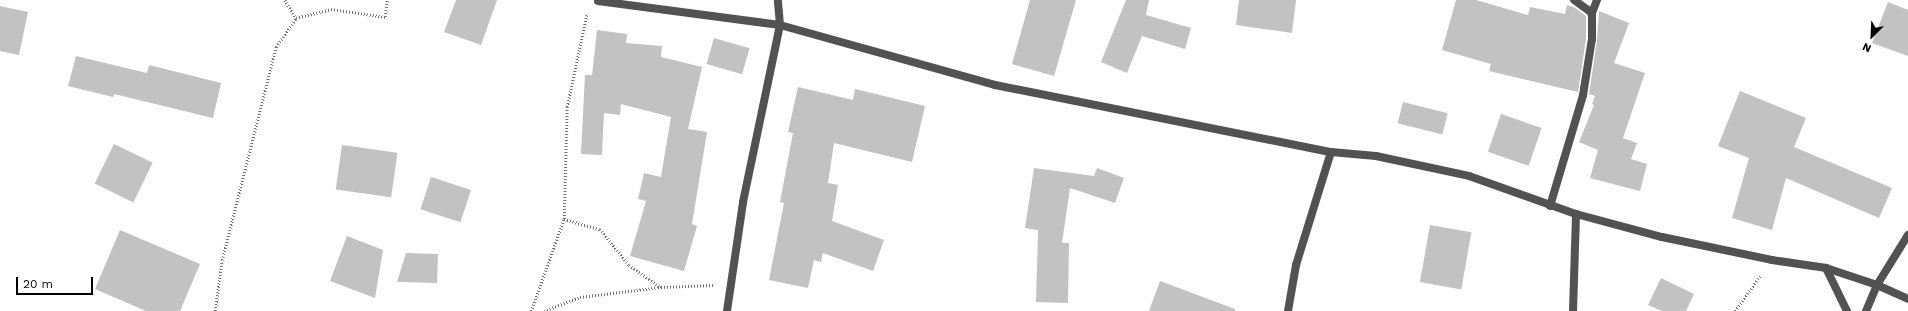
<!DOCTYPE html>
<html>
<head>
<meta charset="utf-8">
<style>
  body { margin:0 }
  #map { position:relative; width:1908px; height:311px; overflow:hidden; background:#fff; font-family:"Work Sans",sans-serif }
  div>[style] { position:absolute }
  .building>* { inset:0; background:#c2c2c2; transform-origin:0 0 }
  .path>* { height:2.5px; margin-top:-1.25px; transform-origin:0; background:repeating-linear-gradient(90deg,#747474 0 1px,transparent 0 3px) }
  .street>* { height:8px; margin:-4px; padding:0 4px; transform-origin:4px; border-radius:4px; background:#525252 }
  span { translate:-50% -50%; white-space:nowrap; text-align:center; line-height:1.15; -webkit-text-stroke:3.5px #fff; paint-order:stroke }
  .north { position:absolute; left:1852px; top:16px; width:40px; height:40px; -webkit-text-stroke:3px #fff; paint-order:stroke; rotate:204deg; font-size:11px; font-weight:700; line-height:16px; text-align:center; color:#000 }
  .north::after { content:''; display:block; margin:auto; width:14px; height:18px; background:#000; clip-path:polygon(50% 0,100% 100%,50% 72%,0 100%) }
  .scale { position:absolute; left:16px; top:277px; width:77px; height:18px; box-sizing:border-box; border:2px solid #000; border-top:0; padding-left:5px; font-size:12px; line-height:14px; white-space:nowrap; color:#000; -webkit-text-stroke:3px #fff; paint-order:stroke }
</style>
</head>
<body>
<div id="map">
  <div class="building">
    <div style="clip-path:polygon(456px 0,497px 0,481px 45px,444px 32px)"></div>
    <div style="clip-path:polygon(1030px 0,1076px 0,1054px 76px,1012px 64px)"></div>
    <div style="clip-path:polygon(1126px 0,1149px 0,1146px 15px,1191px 28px,1185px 49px,1142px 36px,1127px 73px,1101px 62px)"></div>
    <div style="clip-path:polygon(1239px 0,1296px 0,1292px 33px,1236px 25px)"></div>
    <div style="clip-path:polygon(1456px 0,1476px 0,1528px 15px,1530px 7px,1565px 14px,1567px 5px,1574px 7px,1586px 16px,1586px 39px,1578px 92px,1489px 71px,1491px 64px,1442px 50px)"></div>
    <div style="clip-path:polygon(1888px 2px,1908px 10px,1908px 56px,1872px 43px)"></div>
    <div style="clip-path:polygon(0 6px,28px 12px,19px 55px,0 51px)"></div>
    <div style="clip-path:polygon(1599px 11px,1629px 23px,1614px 63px,1645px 73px,1623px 138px,1637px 143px,1631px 159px,1647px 164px,1640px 191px,1590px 178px,1598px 150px,1579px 142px,1594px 105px,1592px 104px,1595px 96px,1589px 94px,1597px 40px)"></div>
    <div style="clip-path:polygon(597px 30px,627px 34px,626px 43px,662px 46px,661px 57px,702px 67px,688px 129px,707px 132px,692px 224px,697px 226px,684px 271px,630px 256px,646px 201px,638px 199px,644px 173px,661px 177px,671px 117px,621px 104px,620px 115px,604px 113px,602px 155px,581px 154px,585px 75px,592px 75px)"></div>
    <div style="left:714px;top:38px;width:37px;height:27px;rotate:16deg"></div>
    <div style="clip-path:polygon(76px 56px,147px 73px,149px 65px,221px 83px,213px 118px,114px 94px,113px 97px,68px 86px)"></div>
    <div style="clip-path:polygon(798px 87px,853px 100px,855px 89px,925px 106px,912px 162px,834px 143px,828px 183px,838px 185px,832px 221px,884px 240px,873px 271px,823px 253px,821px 262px,814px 260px,808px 288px,769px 280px,784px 203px,780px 202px,793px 133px,788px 132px)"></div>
    <div style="clip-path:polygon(1740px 91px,1806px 118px,1794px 147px,1892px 188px,1879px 218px,1786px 178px,1772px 230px,1732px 218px,1749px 158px,1718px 146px)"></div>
    <div style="left:1403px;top:102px;width:46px;height:22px;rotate:14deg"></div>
    <div style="left:1501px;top:114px;width:43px;height:40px;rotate:19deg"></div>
    <div style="left:114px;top:144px;width:43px;height:44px;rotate:26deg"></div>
    <div style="left:342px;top:145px;width:56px;height:45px;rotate:8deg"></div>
    <div style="clip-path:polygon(1034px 168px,1094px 176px,1097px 168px,1124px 178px,1115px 203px,1070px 188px,1062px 243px,1069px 243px,1068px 303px,1036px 302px,1038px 230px,1025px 228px)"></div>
    <div style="left:431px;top:177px;width:42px;height:34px;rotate:18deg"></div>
    <div style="left:1430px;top:225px;width:42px;height:58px;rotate:10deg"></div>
    <div style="clip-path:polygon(120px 230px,200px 264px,180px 311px,146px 311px,95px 289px)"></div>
    <div style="clip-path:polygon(347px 236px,383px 250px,375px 298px,330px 281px)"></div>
    <div style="clip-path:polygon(406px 253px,438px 254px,437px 283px,397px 282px)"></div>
    <div style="clip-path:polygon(1661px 278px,1694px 294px,1686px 311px,1662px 311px,1648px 305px)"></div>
    <div style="clip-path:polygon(1160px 281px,1235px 309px,1235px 311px,1149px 311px)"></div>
  </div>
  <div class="path">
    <div style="left:285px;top:0;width:21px;rotate:59deg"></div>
    <div style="left:564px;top:219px;width:37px;rotate:16deg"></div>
    <div style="left:600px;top:229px;width:46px;rotate:51.1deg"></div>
    <div style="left:629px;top:265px;width:39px;rotate:35deg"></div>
    <div style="left:215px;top:311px;width:51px;rotate:-82.2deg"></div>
    <div style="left:222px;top:260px;width:220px;rotate:-75.8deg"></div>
    <div style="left:276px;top:47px;width:35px;rotate:-55deg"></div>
    <div style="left:296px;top:18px;width:36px;rotate:-14deg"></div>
    <div style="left:331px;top:9px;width:55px;rotate:8.4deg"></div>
    <div style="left:385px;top:17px;width:17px;rotate:-83deg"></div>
    <div style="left:531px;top:311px;width:98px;rotate:-70.3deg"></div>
    <div style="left:564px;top:219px;width:112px;rotate:-88.5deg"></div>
    <div style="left:567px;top:107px;width:96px;rotate:-78deg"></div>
    <div style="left:544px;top:311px;width:39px;rotate:-21deg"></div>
    <div style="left:580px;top:297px;width:82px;rotate:-7deg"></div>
    <div style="left:661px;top:287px;width:53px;rotate:-2.2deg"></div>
    <div style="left:1735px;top:311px;width:43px;rotate:-54.5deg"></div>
  </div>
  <div class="street">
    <div style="left:598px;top:1px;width:184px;rotate:7.5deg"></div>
    <div style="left:780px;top:25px;width:223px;rotate:15.6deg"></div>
    <div style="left:995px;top:85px;width:343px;rotate:11.3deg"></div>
    <div style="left:1331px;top:152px;width:45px;rotate:5.1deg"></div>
    <div style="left:1376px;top:156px;width:95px;rotate:12.1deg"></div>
    <div style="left:1469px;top:176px;width:114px;rotate:19.6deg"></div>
    <div style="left:1576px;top:214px;width:89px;rotate:15deg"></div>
    <div style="left:1662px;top:237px;width:112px;rotate:11.8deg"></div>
    <div style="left:1772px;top:260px;width:55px;rotate:8.4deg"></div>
    <div style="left:1826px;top:268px;width:54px;rotate:18.4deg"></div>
    <div style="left:1877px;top:285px;width:34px;rotate:24deg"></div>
    <div style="left:1592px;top:13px;width:14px;rotate:-69deg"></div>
    <div style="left:1550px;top:206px;width:116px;rotate:-73.4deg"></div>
    <div style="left:1583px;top:95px;width:57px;rotate:-80.9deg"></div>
    <div style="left:1592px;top:39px;width:26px;rotate:-90deg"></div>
    <div style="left:1592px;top:13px;width:22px;rotate:-144deg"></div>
    <div style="left:1826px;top:268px;width:48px;rotate:64deg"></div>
    <div style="left:727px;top:311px;width:110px;rotate:-81.6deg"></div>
    <div style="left:743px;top:202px;width:181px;rotate:-78.2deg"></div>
    <div style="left:780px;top:25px;width:25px;rotate:-95deg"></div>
    <div style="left:1288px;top:311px;width:47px;rotate:-80.1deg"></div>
    <div style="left:1296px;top:265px;width:118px;rotate:-72.8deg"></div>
    <div style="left:1573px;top:311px;width:97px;rotate:-88.2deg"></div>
    <div style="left:1866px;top:311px;width:28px;rotate:-67deg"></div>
    <div style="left:1877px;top:285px;width:59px;rotate:-58.2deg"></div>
  </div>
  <div class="north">N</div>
  <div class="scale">20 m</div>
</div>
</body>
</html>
